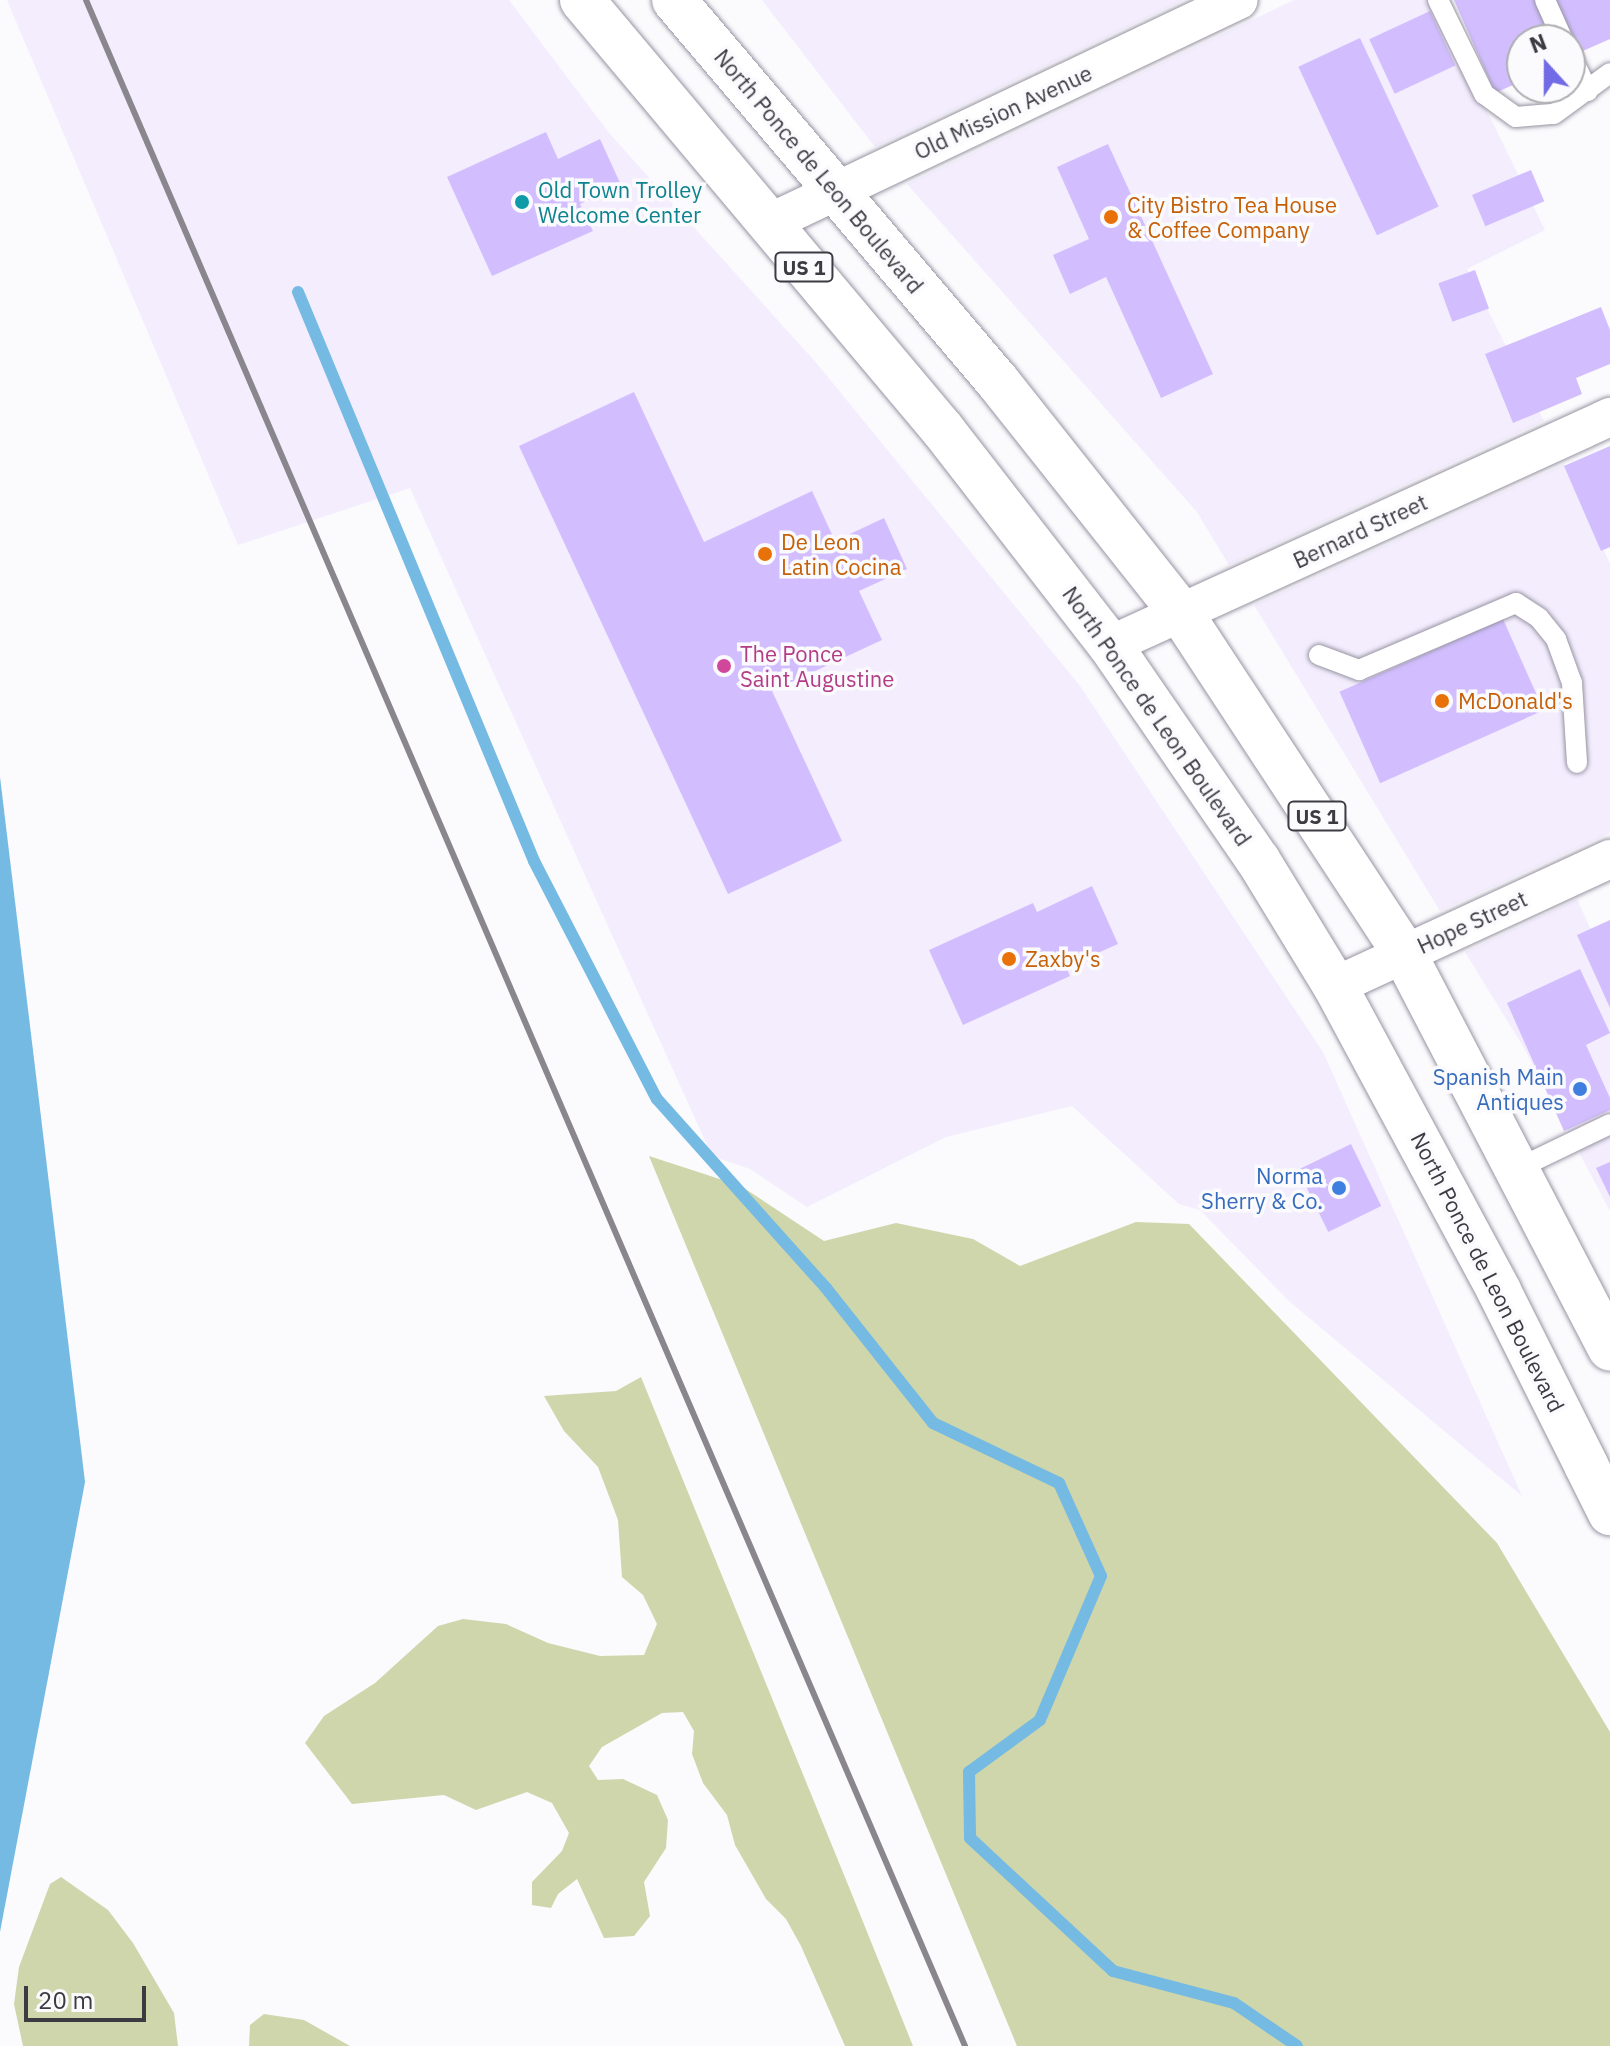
<!DOCTYPE html>
<html>
<head>
<meta charset="utf-8">
<style>
  body { margin:0 }
  #map { position:relative; width:1610px; height:2046px; overflow:hidden; background:#fbfafd; font-family:"IBM Plex Sans",sans-serif }
  div>[style] { position:absolute }
  .commercial>* { inset:0; background:#f3edfe }
  .green>* { inset:0; background:#d0d6ab }
  .water>* { inset:0; background:#74bae3 }
  .stream>* { height:12px; margin:-6px; padding:0 6px; transform-origin:6px; border-radius:6px; background:#74bae3 }
  .building>* { inset:0; background:#d2beff; transform-origin:0 0 }
  .roads { filter:drop-shadow(0 0 2px #9894a3) drop-shadow(0 0 2px #9894a3) }
  .service>* { height:20px; margin:-10px; padding:0 10px; transform-origin:10px; border-radius:10px; background:#fff }
  .minor>* { height:38px; margin:-19px; padding:0 19px; transform-origin:19px; border-radius:19px; background:#fff }
  .primary>* { height:44px; margin:-22px; padding:0 22px; transform-origin:22px; border-radius:22px; background:#fff }
  .trunk>* { height:44px; margin:-22px; padding:0 22px; transform-origin:22px; border-radius:22px; background:#fff }
  .rail>* { height:6px; margin:-3px; padding:0 3px; transform-origin:3px; border-radius:3px; background:#89878d }
  .dots>* { width:22px; height:22px; translate:-50% -50%; box-sizing:border-box; border:4px solid #fbfafd; border-radius:50% }
  span { translate:-50% -50%; white-space:nowrap; text-align:center; line-height:1.15; -webkit-text-stroke:7px #fbfafd; paint-order:stroke }
  .shield-label span { padding:2px 6px; background:#fbfafd; border:2px solid; border-radius:6px; -webkit-text-stroke-width:0 }
  .shield-label { font-size:20px; color:#3d3b42; font-weight:700 }
  .street-label { font-size:22px; color:#3d3b42 }
  .culture-label { font-size:22px; color:#0d838f }
  .left { translate:0 -50%; text-align:left }
  .food-label { font-size:22px; color:#c56008 }
  .hotel-label { font-size:22px; color:#b23c85 }
  .shop-label { font-size:22px; color:#366cbe }
  .right { translate:-100% -50%; text-align:right }
  .north { position:absolute; left:1506px; top:24px; width:80px; height:80px; box-sizing:border-box; background:#fbfafd; border:2px solid #afaeb2; border-radius:50%; rotate:339deg; font-size:22px; font-weight:700; line-height:32px; text-align:center; color:#3d3b42 }
  .north::after { content:''; display:block; margin:auto; width:28px; height:36px; background:#726be6; clip-path:polygon(50% 0,100% 100%,50% 72%,0 100%) }
  .scale { position:absolute; left:24px; top:1986px; width:122px; height:36px; box-sizing:border-box; border:4px solid #3d3b42; border-top:0; padding-left:10px; font-size:24px; line-height:28px; white-space:nowrap; color:#3d3b42; -webkit-text-stroke:6px #fbfafd; paint-order:stroke }
</style>
</head>
<body>
<div id="map">
  <div class="commercial">
    <div style="clip-path:polygon(7px 0,509px 0,609px 133px,818px 365px,1080px 686px,1323px 1052px,1522px 1496px,1289px 1301px,1200px 1210px,1179px 1204px,1072px 1106px,946px 1137px,807px 1207px,750px 1169px,712px 1156px,410px 488px,238px 545px)"></div>
    <div style="clip-path:polygon(762px 0,1184px 0,875px 147px)"></div>
    <div style="clip-path:polygon(1294px 0,1433px 0,1545px 230px,1467px 269px,1544px 421px,1229px 565px,1197px 512px,907px 184px)"></div>
    <div style="clip-path:polygon(1564px 464px,1610px 564px,1610px 833px,1440px 911px,1254px 605px)"></div>
    <div style="clip-path:polygon(1577px 899px,1610px 972px,1610px 1211px,1524px 1048px,1465px 952px)"></div>
  </div>
  <div class="green">
    <div style="clip-path:polygon(649px 1156px,741px 1186px,824px 1241px,896px 1223px,973px 1239px,1020px 1266px,1136px 1222px,1189px 1224px,1497px 1543px,1610px 1732px,1610px 2046px,1017px 2046px)"></div>
    <div style="clip-path:polygon(641px 1377px,853px 1897px,913px 2046px,845px 2046px,801px 1946px,786px 1919px,766px 1899px,735px 1845px,727px 1815px,703px 1783px,692px 1754px,694px 1731px,683px 1712px,662px 1713px,602px 1747px,589px 1766px,598px 1780px,623px 1779px,657px 1795px,668px 1820px,666px 1848px,644px 1882px,650px 1916px,634px 1936px,604px 1938px,577px 1879px,558px 1894px,551px 1908px,532px 1905px,532px 1882px,562px 1851px,569px 1833px,552px 1803px,527px 1792px,476px 1810px,444px 1795px,352px 1804px,305px 1743px,324px 1716px,375px 1683px,438px 1626px,463px 1619px,506px 1624px,548px 1643px,600px 1656px,644px 1655px,657px 1624px,643px 1595px,622px 1577px,618px 1520px,598px 1467px,564px 1431px,544px 1396px,616px 1391px)"></div>
    <div style="clip-path:polygon(61px 1877px,108px 1910px,133px 1943px,174px 2013px,178px 2046px,23px 2046px,14px 2004px,19px 1967px,50px 1884px)"></div>
    <div style="clip-path:polygon(264px 2014px,304px 2020px,350px 2046px,249px 2046px,250px 2025px)"></div>
  </div>
  <div class="water">
    <div style="clip-path:polygon(0 777px,85px 1482px,0 1932px)"></div>
  </div>
  <div class="stream">
    <div style="left:298px;top:292px;width:616px;rotate:67.47deg"></div>
    <div style="left:534px;top:861px;width:268px;rotate:62.7deg"></div>
    <div style="left:657px;top:1099px;width:254px;rotate:48.2deg"></div>
    <div style="left:826px;top:1288px;width:172px;rotate:51.6deg"></div>
    <div style="left:933px;top:1423px;width:140px;rotate:25.5deg"></div>
    <div style="left:1059px;top:1483px;width:102px;rotate:65.7deg"></div>
    <div style="left:1101px;top:1576px;width:156px;rotate:113deg"></div>
    <div style="left:1040px;top:1720px;width:88px;rotate:143.8deg"></div>
    <div style="left:969px;top:1772px;width:66px;rotate:89.1deg"></div>
    <div style="left:970px;top:1838px;width:195px;rotate:42.9deg"></div>
    <div style="left:1113px;top:1971px;width:125px;rotate:14.8deg"></div>
    <div style="left:1234px;top:2003px;width:76px;rotate:34.3deg"></div>
  </div>
  <div class="building">
    <div style="clip-path:polygon(1454px 0,1537px 0,1555px 40px,1522px 40px,1522px 81px,1495px 93px)"></div>
    <div style="clip-path:polygon(1553px 0,1610px 0,1610px 39px,1576px 54px)"></div>
    <div style="left:1430px;top:11px;width:60px;height:67px;rotate:65deg"></div>
    <div style="left:1360px;top:38px;width:186px;height:68px;rotate:65deg"></div>
    <div style="clip-path:polygon(546px 132px,558px 159px,600px 139px,621px 185px,580px 204px,593px 231px,492px 276px,447px 177px)"></div>
    <div style="clip-path:polygon(1108px 144px,1213px 374px,1161px 398px,1106px 277px,1070px 294px,1053px 255px,1089px 239px,1057px 167px)"></div>
    <div style="left:1531px;top:170px;width:34px;height:64px;rotate:67deg"></div>
    <div style="left:1475px;top:270px;width:41px;height:39px;rotate:70deg"></div>
    <div style="clip-path:polygon(1601px 307px,1610px 330px,1610px 364px,1576px 378px,1582px 394px,1513px 423px,1485px 354px)"></div>
    <div style="clip-path:polygon(634px 392px,704px 542px,812px 491px,835px 541px,884px 518px,907px 569px,859px 591px,882px 640px,772px 691px,842px 841px,728px 894px,519px 446px)"></div>
    <div style="clip-path:polygon(1610px 446px,1610px 547px,1601px 551px,1564px 466px)"></div>
    <div style="left:1503px;top:619px;width:100px;height:179px;rotate:66deg"></div>
    <div style="clip-path:polygon(1092px 886px,1118px 944px,1066px 967px,1070px 976px,963px 1025px,929px 950px,1033px 903px,1037px 912px)"></div>
    <div style="clip-path:polygon(1610px 920px,1610px 1008px,1577px 935px)"></div>
    <div style="clip-path:polygon(1580px 969px,1610px 1033px,1586px 1045px,1610px 1098px,1610px 1110px,1564px 1131px,1507px 1003px)"></div>
    <div style="left:1351px;top:1144px;width:69px;height:59px;rotate:64deg"></div>
    <div style="clip-path:polygon(1610px 1162px,1610px 1197px,1596px 1168px)"></div>
  </div>
  <div class="roads">
    <div class="service">
      <div style="left:1438px;top:0;width:105px;rotate:63.9deg"></div>
      <div style="left:1484px;top:94px;width:39px;rotate:36deg"></div>
      <div style="left:1516px;top:117px;width:38px;rotate:-5deg"></div>
      <div style="left:1554px;top:114px;width:69px;rotate:-36.2deg"></div>
      <div style="left:1545px;top:0;width:44px;rotate:65.8deg"></div>
      <div style="left:1570px;top:54px;width:41px;rotate:64.1deg"></div>
      <div style="left:1319px;top:655px;width:43px;rotate:20.6deg"></div>
      <div style="left:1359px;top:670px;width:171px;rotate:-23.1deg"></div>
      <div style="left:1516px;top:603px;width:27px;rotate:33deg"></div>
      <div style="left:1539px;top:618px;width:27px;rotate:51deg"></div>
      <div style="left:1556px;top:639px;width:47px;rotate:70deg"></div>
      <div style="left:1572px;top:683px;width:80px;rotate:86.4deg"></div>
      <div style="left:1519px;top:1168px;width:101px;rotate:-25.8deg"></div>
    </div>
    <div class="minor">
      <div style="left:767px;top:224px;width:522px;rotate:-25.39deg"></div>
      <div style="left:1110px;top:645px;width:550px;rotate:-24.51deg"></div>
      <div style="left:1335px;top:986px;width:303px;rotate:-24.8deg"></div>
    </div>
    <div class="primary">
      <div style="left:1499px;top:1291px;width:195px;rotate:63.4deg"></div>
    </div>
    <div class="trunk">
      <div style="left:582px;top:0;width:561px;rotate:49.99deg"></div>
      <div style="left:943px;top:430px;width:272px;rotate:52.2deg"></div>
      <div style="left:1110px;top:645px;width:261px;rotate:55.5deg"></div>
      <div style="left:1258px;top:860px;width:148px;rotate:58.6deg"></div>
      <div style="left:1335px;top:986px;width:346px;rotate:61.7deg"></div>
      <div style="left:674px;top:0;width:501px;rotate:49.7deg"></div>
      <div style="left:998px;top:382px;width:295px;rotate:51.6deg"></div>
      <div style="left:1181px;top:613px;width:407px;rotate:56.7deg"></div>
      <div style="left:1404px;top:953px;width:446px;rotate:62.5deg"></div>
      <div style="left:1586px;top:1465px;width:54px;rotate:63.4deg"></div>
    </div>
  </div>
  <div class="rail">
    <div style="left:86px;top:0;width:2227px;rotate:66.75deg"></div>
  </div>
  <div class="dots">
    <div style="left:522px;top:202px;background:#0f9aa8"></div>
    <div style="left:1111px;top:217px;background:#e8710a"></div>
    <div style="left:765px;top:554px;background:#e8710a"></div>
    <div style="left:724px;top:666px;background:#d1479c"></div>
    <div style="left:1442px;top:701px;background:#e8710a"></div>
    <div style="left:1009px;top:959px;background:#e8710a"></div>
    <div style="left:1580px;top:1089px;background:#3f7fe0"></div>
    <div style="left:1339px;top:1188px;background:#3f7fe0"></div>
  </div>
  <div class="shield-label">
    <span style="left:804px;top:267px">US 1</span>
    <span style="left:1317px;top:816px">US 1</span>
  </div>
  <div class="street-label">
    <span style="left:1003px;top:112px;rotate:-25deg">Old Mission Avenue</span>
    <span style="left:819px;top:171px;rotate:50deg">North Ponce de Leon Boulevard</span>
    <span style="left:1360px;top:531px;rotate:-25deg">Bernard Street</span>
    <span style="left:1157px;top:716px;rotate:55deg">North Ponce de Leon Boulevard</span>
    <span style="left:1472px;top:922px;rotate:-25deg">Hope Street</span>
    <span style="left:1488px;top:1272px;rotate:63deg">North Ponce de Leon Boulevard</span>
  </div>
  <div class="culture-label">
    <span class="left" style="left:538px;top:202px">Old Town Trolley<br>Welcome Center</span>
  </div>
  <div class="food-label">
    <span class="left" style="left:1127px;top:217px">City Bistro Tea House<br>&amp; Coffee Company</span>
    <span class="left" style="left:781px;top:554px">De Leon<br>Latin Cocina</span>
    <span class="left" style="left:1458px;top:701px">McDonald's</span>
    <span class="left" style="left:1025px;top:959px">Zaxby's</span>
  </div>
  <div class="hotel-label">
    <span class="left" style="left:740px;top:666px">The Ponce<br>Saint Augustine</span>
  </div>
  <div class="shop-label">
    <span class="right" style="left:1564px;top:1089px">Spanish Main<br>Antiques</span>
    <span class="right" style="left:1323px;top:1188px">Norma<br>Sherry &amp; Co.</span>
  </div>
  <div class="north">N</div>
  <div class="scale">20 m</div>
</div>
</body>
</html>
